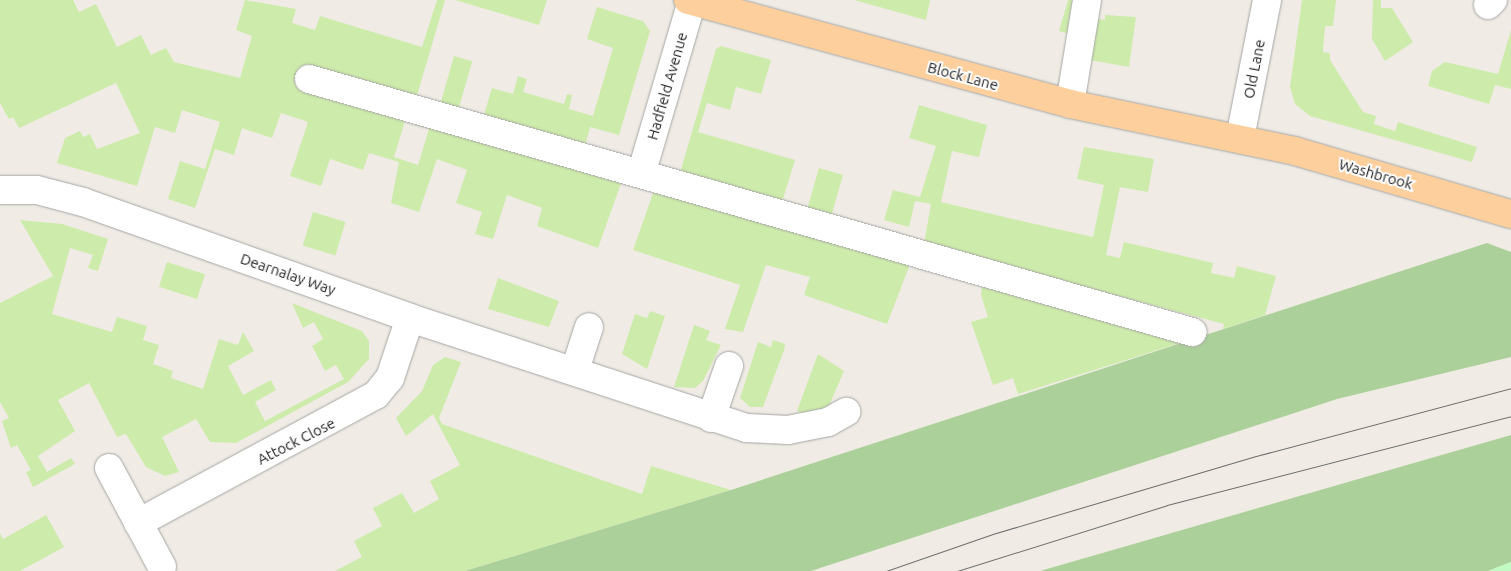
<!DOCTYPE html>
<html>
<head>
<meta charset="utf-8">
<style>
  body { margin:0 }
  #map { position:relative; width:1511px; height:571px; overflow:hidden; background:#f0ece5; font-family:Ubuntu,sans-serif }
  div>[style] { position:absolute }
  .grass>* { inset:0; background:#cdebaa; transform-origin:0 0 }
  .forest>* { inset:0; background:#acd099 }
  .park>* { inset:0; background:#c1fac3 }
  .roads { filter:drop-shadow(0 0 1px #a6a6a6) drop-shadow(0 0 1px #a6a6a6) }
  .minor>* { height:28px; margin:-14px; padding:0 14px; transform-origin:14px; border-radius:14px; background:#fff }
  .major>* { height:28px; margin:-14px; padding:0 14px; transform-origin:14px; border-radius:14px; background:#fdcf9c }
  .tram>* { height:1px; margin:-0.5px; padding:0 0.5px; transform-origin:0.5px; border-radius:0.5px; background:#6d6d6d }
  span { translate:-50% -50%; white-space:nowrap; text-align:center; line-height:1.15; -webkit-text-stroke:4px #fff; paint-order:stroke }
  .street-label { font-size:15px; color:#1f1f1f }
</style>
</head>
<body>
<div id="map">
  <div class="grass">
    <div style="clip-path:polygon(evenodd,0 0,73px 0,79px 12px,96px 4px,117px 47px,141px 35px,151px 55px,166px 48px,174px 62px,240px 78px,252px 36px,236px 30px,245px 0,296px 9px,292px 23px,315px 30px,320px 16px,422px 47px,437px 0,445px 0,416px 99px,303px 68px,296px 87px,624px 175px,598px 248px,537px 226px,542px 208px,507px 195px,493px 239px,475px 234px,482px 212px,456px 203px,467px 170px,437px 159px,419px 212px,391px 203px,399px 162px,369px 153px,363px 170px,330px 159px,321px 186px,290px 176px,308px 122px,281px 113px,272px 138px,242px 128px,234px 155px,215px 149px,195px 208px,168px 199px,180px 161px,205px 169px,220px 122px,182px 110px,175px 133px,155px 127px,137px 186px,57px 163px,65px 138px,80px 131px,83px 137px,90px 134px,97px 149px,140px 133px,116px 83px,19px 128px,13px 117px,9px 119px,0 103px,0 0,405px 121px,429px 129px,418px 165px,394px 157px,405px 121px)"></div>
    <div style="clip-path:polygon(455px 0,547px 0,539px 25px)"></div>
    <div style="clip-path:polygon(854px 0,930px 0,926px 20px)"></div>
    <div style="clip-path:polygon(1068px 0,1074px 0,1070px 34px,1059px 31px)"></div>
    <div style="clip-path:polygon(1302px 0,1336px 0,1333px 26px,1325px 26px,1323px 52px,1330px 53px,1330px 60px,1363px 112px,1376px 116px,1374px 124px,1395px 131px,1398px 122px,1477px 147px,1472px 162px,1310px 116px,1295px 104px,1290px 87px)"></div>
    <div style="clip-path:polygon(1373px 0,1381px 0,1381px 8px,1392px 8px,1413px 42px,1385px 61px,1372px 39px)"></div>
    <div style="clip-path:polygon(597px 7px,643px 21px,650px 31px,619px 135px,590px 127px,584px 150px,482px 121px,492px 88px,513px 94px,518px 76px,527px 79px,523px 92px,564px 104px,567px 94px,572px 95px,569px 109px,593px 116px,613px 48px,587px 39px)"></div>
    <div style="clip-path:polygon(1105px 15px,1136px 17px,1129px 67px,1090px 60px,1093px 18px,1105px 20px)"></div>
    <div style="clip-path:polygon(1511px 30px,1511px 89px,1495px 85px,1489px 104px,1428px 86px,1432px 71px,1445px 62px,1498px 74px)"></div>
    <div style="clip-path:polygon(721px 46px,771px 60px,761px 94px,736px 87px,730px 110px,707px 103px,698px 132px,795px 160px,782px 202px,680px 173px,716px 49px)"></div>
    <div style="left:454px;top:56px;width:19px;height:52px;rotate:16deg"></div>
    <div style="clip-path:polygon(919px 105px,987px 125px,979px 157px,952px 151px,941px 202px,1017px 220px,1093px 237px,1104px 185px,1077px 179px,1084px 147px,1154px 159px,1148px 192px,1120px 187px,1106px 255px,1120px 258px,1124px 242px,1213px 263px,1211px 273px,1234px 278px,1237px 266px,1276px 276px,1265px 315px,1223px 329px,1224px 324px,924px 244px,931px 204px,915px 201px,909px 227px,884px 220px,893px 190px,920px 197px,936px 146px,909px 138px)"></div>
    <div style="left:819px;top:168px;width:25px;height:43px;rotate:16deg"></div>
    <div style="clip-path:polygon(656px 185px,912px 259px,887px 324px,804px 295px,810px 277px,766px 265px,743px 332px,725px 329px,740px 285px,633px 250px)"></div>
    <div style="left:313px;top:212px;width:34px;height:35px;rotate:17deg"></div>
    <div style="clip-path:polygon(20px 220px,62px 224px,108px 239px,98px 271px,88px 268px,93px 255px,70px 248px,52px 314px,112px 332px,117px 317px,147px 326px,143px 340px,159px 345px,153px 364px,173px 371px,171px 378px,203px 389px,219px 339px,238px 345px,243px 332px,254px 351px,228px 366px,243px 395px,271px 380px,276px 390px,255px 402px,265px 421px,344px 379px,336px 365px,325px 371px,312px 346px,323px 339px,314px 322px,303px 328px,292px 303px,362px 331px,369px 341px,369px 359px,348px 382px,236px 443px,210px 442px,196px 419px,162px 437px,179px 472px,165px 476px,146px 467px,126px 434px,117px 437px,89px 383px,58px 400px,75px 431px,38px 456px,47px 472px,71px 458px,75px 464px,33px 487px,26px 472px,31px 470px,17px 445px,11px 448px,2px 421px,9px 418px,0 402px,0 303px,53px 276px)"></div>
    <div style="left:167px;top:262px;width:40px;height:26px;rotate:18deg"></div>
    <div style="clip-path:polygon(498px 278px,559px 301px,549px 327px,488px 309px)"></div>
    <div style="clip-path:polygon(983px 279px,1099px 315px,1180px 343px,1018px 394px,1013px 378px,993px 385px,971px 322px,988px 317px,981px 295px)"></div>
    <div style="clip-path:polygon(650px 311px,665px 316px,647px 369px,622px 354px,635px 314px,647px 318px)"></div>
    <div style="clip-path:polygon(694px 325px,710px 331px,706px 340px,721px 345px,703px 381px,695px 388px,674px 387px)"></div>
    <div style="clip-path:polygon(773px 340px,785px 344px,784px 350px,763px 407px,750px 407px,740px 398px,758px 342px,771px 347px)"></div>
    <div style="clip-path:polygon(818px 354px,844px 371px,829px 406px,806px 414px,797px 411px)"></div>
    <div style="clip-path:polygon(445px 357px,461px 362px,439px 418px,442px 424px,642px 494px,651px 466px,731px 490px,465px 571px,335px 571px,362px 557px,354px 541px,382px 526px,373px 508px,402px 493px,414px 513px,439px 499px,430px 481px,460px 465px,433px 414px,406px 436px,396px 418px,422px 391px,433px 365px)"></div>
    <div style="clip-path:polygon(46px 515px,64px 547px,20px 571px,0 571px,0 533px,3px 539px)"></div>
  </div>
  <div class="forest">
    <div style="clip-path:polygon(1487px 243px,1511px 252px,1511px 357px,1337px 399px,811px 571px,465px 571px,731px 490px)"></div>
    <div style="clip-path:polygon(1511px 435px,1511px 562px,1488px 571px,1040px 571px)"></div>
  </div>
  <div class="park">
    <div style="clip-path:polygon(1511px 562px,1511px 571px,1488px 571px)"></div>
  </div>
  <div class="roads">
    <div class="minor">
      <div style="left:1488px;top:5px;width:7px;rotate:-45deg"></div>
      <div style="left:309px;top:79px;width:919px;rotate:15.99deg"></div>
      <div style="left:1070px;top:104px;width:105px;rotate:-80.7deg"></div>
      <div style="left:1240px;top:138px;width:141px;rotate:-78.9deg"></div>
      <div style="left:642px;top:171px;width:177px;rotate:-73.6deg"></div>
      <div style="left:0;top:190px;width:37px"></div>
      <div style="left:37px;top:190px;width:48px;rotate:14.6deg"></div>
      <div style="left:83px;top:202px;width:347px;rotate:19.5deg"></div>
      <div style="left:410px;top:318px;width:354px;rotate:18.1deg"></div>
      <div style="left:747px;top:428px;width:41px;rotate:2.8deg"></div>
      <div style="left:788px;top:430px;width:41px;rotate:-11.3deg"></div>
      <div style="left:828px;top:422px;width:21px;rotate:-29deg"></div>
      <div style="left:575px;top:370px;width:45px;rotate:-72deg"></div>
      <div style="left:711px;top:418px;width:55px;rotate:-70.9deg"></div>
      <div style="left:109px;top:468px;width:112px;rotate:61.8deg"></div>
      <div style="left:138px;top:523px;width:270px;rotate:-28.3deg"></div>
      <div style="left:376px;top:395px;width:22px;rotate:-51deg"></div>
      <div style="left:390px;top:378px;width:63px;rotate:-71.6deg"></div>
    </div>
    <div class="major">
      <div style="left:688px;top:0;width:396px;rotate:15.2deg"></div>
      <div style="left:1070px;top:104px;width:230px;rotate:11.8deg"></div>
      <div style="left:1295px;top:151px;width:225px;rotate:16.3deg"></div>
    </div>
  </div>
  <div class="tram">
    <div style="left:886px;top:571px;width:116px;rotate:-19.1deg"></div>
    <div style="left:996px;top:533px;width:271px;rotate:-16.5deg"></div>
    <div style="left:1256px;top:456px;width:264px;rotate:-14.9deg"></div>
    <div style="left:957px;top:571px;width:220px;rotate:-17.4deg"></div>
    <div style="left:1167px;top:505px;width:355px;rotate:-14.5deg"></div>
  </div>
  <div class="street-label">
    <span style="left:1254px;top:69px;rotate:-79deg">Old Lane</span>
    <span style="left:963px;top:76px;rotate:15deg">Block Lane</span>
    <span style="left:667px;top:86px;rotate:-74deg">Hadfield Avenue</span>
    <span style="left:1376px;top:174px;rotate:16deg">Washbrook</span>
    <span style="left:288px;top:274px;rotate:19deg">Dearnalay Way</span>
    <span style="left:296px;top:441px;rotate:-27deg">Attock Close</span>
  </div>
</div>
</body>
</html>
